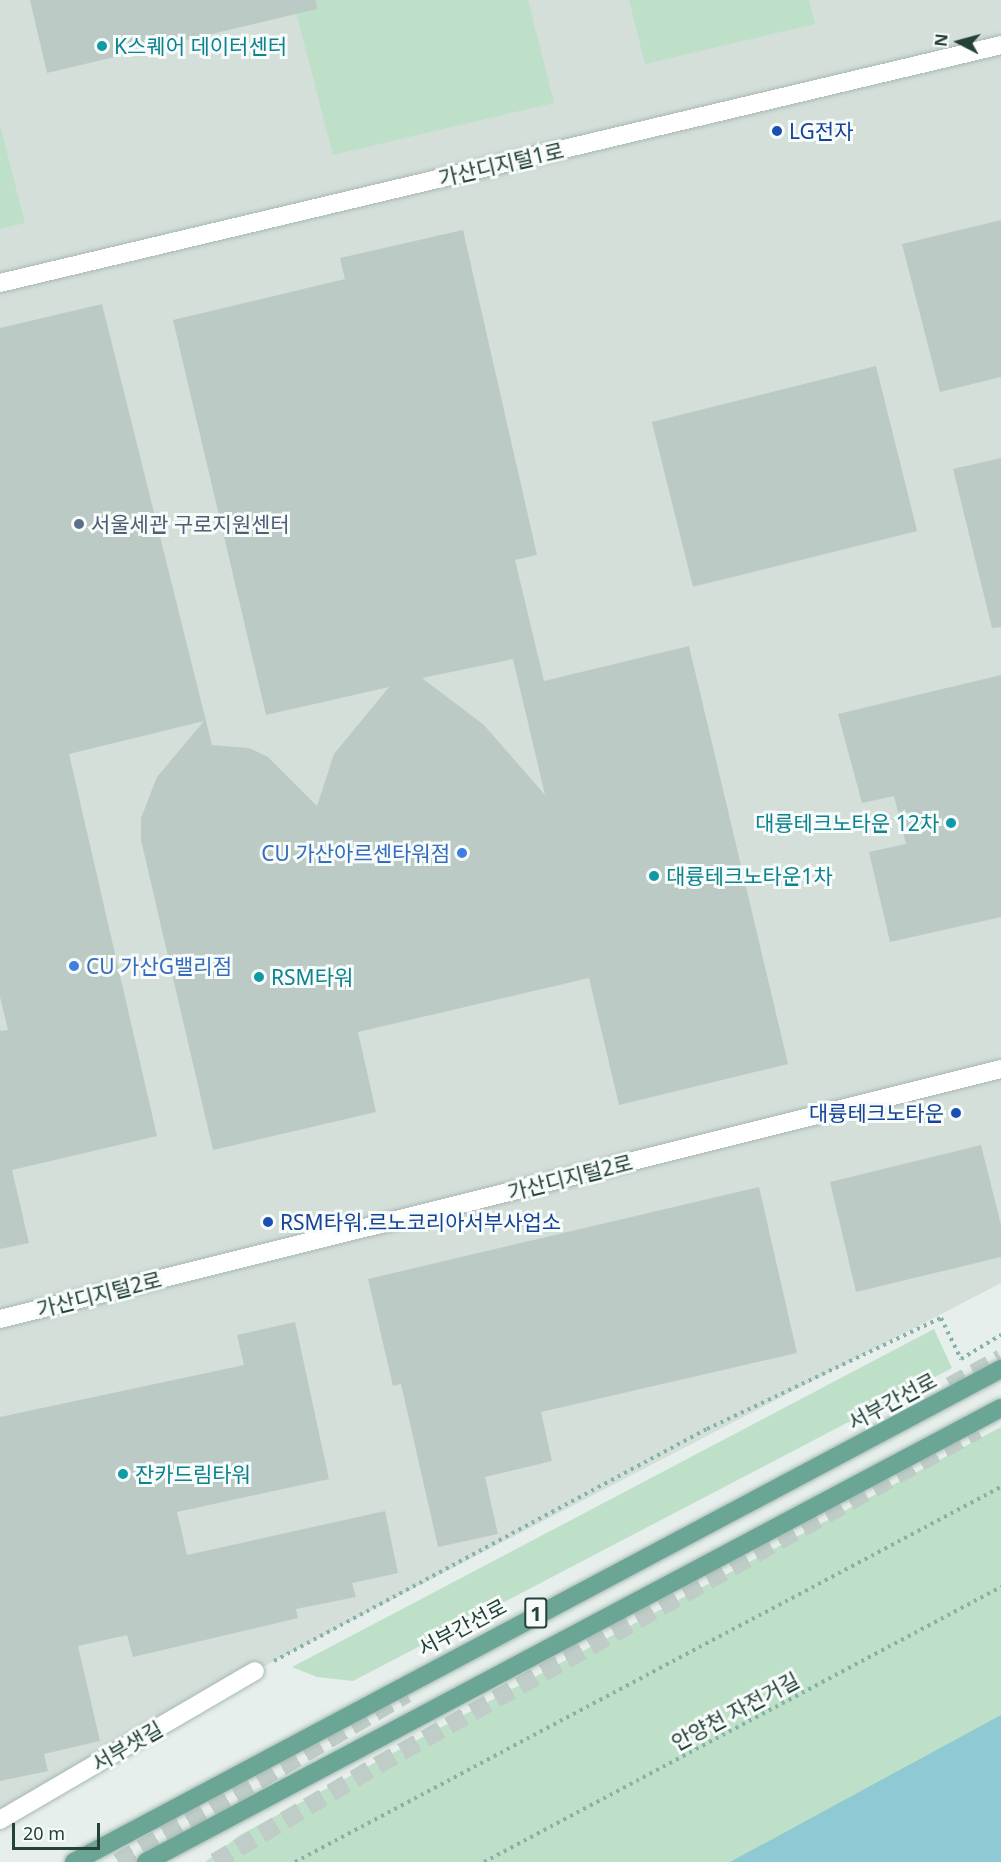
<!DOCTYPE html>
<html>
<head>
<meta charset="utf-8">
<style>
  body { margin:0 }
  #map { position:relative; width:1001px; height:1862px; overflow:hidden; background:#e6efeb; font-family:"Noto Sans","Noto Sans KR",sans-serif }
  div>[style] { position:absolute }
  .built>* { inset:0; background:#d4dfda }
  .green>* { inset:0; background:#bfe0c8 }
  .water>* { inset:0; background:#8ec9d4 }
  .building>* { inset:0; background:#bbcac4; transform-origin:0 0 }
  .highway-tunnel>* { height:18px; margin-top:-9px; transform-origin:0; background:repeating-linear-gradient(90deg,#bfccc8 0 18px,transparent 0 27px) }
  .path>* { height:4px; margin-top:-2px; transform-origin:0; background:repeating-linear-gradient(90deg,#86b3a5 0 3px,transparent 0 7.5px) }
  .roads { filter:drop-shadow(0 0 2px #a8b8b2) drop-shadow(0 0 2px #a8b8b2) }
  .street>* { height:18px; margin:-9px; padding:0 9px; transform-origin:9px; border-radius:9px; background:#fff }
  .secondary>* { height:18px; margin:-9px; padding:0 9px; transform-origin:9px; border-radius:9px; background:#fff }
  .primary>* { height:18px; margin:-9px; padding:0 9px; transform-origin:9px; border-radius:9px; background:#6aa596 }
  .dots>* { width:16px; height:16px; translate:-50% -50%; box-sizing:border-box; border:3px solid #f7fbf9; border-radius:50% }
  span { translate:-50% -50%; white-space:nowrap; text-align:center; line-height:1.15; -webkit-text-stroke:6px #f7fbf9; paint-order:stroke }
  .shield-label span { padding:2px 4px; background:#f7fbf9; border:2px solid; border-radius:4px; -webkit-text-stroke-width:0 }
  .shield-label { font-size:20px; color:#24423a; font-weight:700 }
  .culture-label { font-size:21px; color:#0d838f }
  .left { translate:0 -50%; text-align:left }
  .right { translate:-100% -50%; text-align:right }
  .transit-label { font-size:21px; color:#164399 }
  .street-label { font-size:21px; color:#24423a }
  .service-label { font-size:21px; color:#4e5e75 }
  .shop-label { font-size:21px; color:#366cbe }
  .north { position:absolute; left:929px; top:12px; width:60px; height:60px; -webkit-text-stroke:4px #f7fbf9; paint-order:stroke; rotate:276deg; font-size:16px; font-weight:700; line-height:24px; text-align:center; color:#24423a }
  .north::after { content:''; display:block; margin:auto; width:21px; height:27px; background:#24423a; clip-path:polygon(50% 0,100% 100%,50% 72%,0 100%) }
  .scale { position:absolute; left:12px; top:1823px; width:88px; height:27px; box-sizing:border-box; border:3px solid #24423a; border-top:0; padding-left:8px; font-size:18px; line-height:21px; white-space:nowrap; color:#24423a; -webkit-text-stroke:4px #f7fbf9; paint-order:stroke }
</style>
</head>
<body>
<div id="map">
  <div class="built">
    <div style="clip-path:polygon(0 0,1001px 0,1001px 1283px,255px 1671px,0 1814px)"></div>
  </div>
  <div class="green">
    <div style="clip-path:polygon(293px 0,528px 0,554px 103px,333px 155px)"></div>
    <div style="clip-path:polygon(629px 0,809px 0,815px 24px,645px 64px)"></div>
    <div style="clip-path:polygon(0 125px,25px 223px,0 229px)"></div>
    <div style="clip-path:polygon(934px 1329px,952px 1368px,353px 1681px,317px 1677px,292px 1667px)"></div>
    <div style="clip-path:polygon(1001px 1427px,1001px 1862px,205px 1862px,240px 1835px)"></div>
  </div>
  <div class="water">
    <div style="clip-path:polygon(1001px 1715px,1001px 1862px,730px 1862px)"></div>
  </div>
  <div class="building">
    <div style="clip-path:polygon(30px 0,316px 0,317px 9px,47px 73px)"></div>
    <div style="clip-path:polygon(1001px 220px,1001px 377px,940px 392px,902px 244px)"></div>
    <div style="clip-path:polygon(evenodd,463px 230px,537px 555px,515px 560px,544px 681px,689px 646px,788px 1064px,619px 1105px,589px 978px,358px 1032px,376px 1112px,213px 1150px,141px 840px,141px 818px,157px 777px,204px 721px,69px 754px,157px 1136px,12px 1170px,29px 1243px,0 1249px,0 1031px,8px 1030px,0 997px,0 328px,102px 304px,212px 745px,249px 748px,268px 757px,317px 806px,334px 754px,389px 687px,266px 715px,173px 320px,345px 279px,340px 258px,463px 230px,513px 659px,545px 795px,484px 725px,422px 678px,513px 659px)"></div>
    <div style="left:876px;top:366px;width:170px;height:231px;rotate:76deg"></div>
    <div style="clip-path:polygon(1001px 458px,1001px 627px,992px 628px,953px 469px)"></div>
    <div style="clip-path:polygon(1001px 675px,1001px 917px,890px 942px,869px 852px,906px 844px,894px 796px,862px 803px,838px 714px)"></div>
    <div style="clip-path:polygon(981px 1145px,1001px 1225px,1001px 1257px,856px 1292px,830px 1182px)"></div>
    <div style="clip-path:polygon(759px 1187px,797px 1353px,541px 1412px,552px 1461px,485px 1477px,498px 1534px,438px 1547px,401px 1384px,393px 1386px,368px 1279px)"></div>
    <div style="clip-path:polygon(295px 1322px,329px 1479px,177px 1512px,187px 1555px,385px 1511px,398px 1573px,352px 1583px,356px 1597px,296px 1609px,298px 1618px,133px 1657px,127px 1635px,78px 1646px,100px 1741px,44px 1754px,48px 1771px,0 1781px,0 1417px,244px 1365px,237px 1335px)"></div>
  </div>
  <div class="highway-tunnel">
    <div style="left:950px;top:1386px;width:58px;rotate:-28.8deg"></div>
    <div style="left:118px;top:1862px;width:334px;rotate:-30.2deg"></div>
    <div style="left:215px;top:1862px;width:190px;rotate:-30.8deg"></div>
    <div style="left:378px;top:1765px;width:687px;rotate:-29.18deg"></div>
  </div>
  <div class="path">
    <div style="left:274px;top:1661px;width:491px;rotate:-28.2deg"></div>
    <div style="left:707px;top:1429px;width:259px;rotate:-25.4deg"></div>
    <div style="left:941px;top:1318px;width:46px;rotate:64deg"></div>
    <div style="left:961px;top:1359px;width:47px;rotate:-31deg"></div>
    <div style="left:295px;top:1862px;width:799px;rotate:-27.98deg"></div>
    <div style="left:484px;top:1862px;width:586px;rotate:-28.01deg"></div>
  </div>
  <div class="roads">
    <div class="street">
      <div style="left:0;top:1820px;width:295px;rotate:-30.3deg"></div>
    </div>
    <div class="secondary">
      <div style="left:0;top:283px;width:1029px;rotate:-13.37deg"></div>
      <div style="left:0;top:1319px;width:1032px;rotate:-14.02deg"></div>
    </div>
    <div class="primary">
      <div style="left:74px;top:1862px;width:1050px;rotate:-28.01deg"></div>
      <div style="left:146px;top:1862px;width:968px;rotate:-27.97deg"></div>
    </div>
  </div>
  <div class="dots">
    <div style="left:102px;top:46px;background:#0f9aa8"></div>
    <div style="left:777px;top:131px;background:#1a4fb4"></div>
    <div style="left:79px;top:524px;background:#5c6f8a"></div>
    <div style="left:951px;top:823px;background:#0f9aa8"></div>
    <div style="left:462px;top:853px;background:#3f7fe0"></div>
    <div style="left:654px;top:876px;background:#0f9aa8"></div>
    <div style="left:74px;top:966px;background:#3f7fe0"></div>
    <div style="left:259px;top:977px;background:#0f9aa8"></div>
    <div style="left:956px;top:1113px;background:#1a4fb4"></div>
    <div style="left:268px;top:1222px;background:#1a4fb4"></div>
    <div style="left:123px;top:1474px;background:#0f9aa8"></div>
  </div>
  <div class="shield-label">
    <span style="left:536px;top:1613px">1</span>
  </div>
  <div class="culture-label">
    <span class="left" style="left:114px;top:46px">K스퀘어 데이터센터</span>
    <span class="right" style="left:939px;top:823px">대륭테크노타운 12차</span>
    <span class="left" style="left:666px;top:876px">대륭테크노타운1차</span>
    <span class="left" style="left:271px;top:977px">RSM타워</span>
    <span class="left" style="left:135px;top:1474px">잔카드림타워</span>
  </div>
  <div class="transit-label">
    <span class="left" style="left:789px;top:131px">LG전자</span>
    <span class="right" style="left:944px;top:1113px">대륭테크노타운</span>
    <span class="left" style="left:280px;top:1222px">RSM타워.르노코리아서부사업소</span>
  </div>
  <div class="street-label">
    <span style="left:501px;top:164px;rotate:-13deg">가산디지털1로</span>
    <span style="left:570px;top:1177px;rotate:-14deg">가산디지털2로</span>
    <span style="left:99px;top:1294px;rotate:-14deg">가산디지털2로</span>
    <span style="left:892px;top:1401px;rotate:-28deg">서부간선로</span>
    <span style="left:462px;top:1627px;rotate:-28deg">서부간선로</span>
    <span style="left:735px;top:1711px;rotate:-28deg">안양천 자전거길</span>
    <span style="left:127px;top:1746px;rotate:-30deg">서부샛길</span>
  </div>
  <div class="service-label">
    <span class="left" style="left:91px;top:524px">서울세관 구로지원센터</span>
  </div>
  <div class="shop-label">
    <span class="right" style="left:450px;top:853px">CU 가산아르센타워점</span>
    <span class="left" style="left:86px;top:966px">CU 가산G밸리점</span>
  </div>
  <div class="north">N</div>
  <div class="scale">20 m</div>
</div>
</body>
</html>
